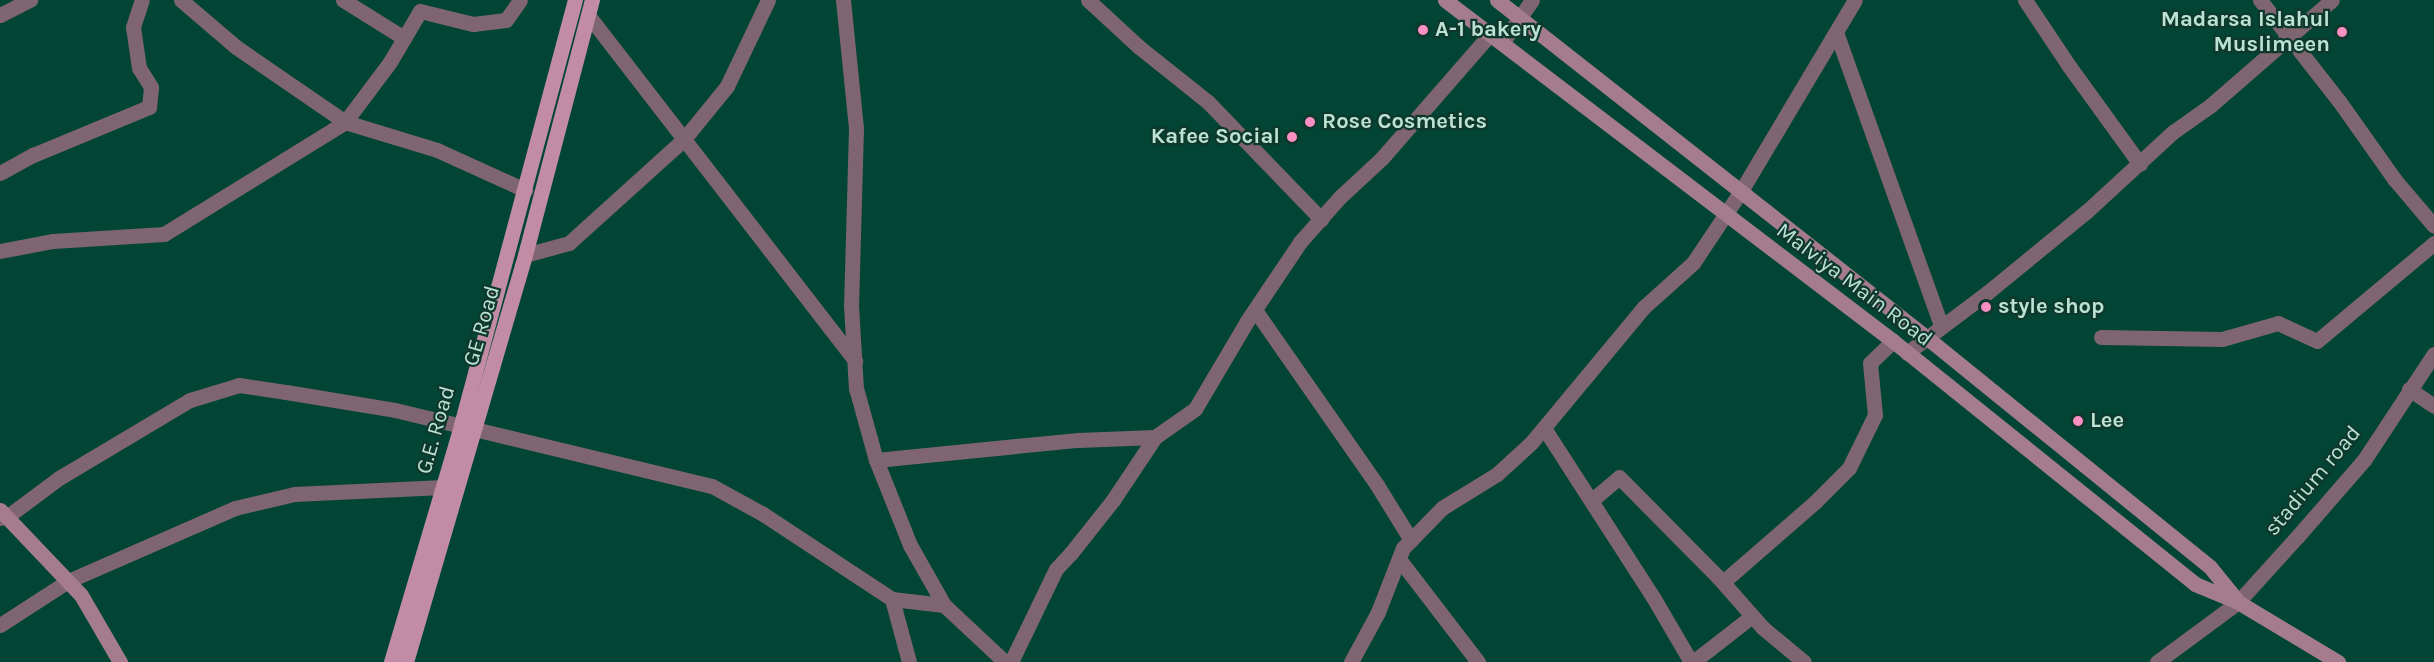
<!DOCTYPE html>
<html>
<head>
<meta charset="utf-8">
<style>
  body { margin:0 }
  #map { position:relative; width:2434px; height:662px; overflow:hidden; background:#024535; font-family:Karla,sans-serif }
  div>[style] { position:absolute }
  .street>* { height:15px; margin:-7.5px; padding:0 7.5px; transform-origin:7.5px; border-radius:7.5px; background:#7f6570 }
  .secondary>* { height:15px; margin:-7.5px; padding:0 7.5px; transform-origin:7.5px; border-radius:7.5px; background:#a57b8e }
  .primary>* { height:15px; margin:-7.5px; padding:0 7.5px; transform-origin:7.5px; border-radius:7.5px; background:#c28da4 }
  .dots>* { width:16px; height:16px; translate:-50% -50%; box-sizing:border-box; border:3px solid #0f382d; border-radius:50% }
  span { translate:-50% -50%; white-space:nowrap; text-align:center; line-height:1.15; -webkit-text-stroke:4.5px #0f382d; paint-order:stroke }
  .poi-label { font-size:22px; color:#bde2d4; font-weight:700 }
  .right { translate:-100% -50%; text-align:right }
  .left { translate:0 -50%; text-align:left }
  .street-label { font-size:22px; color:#bde2d4 }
</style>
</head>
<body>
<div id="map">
  <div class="street">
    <div style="left:181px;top:0;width:72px;rotate:40.5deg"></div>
    <div style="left:236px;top:47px;width:132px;rotate:34.5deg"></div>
    <div style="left:345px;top:122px;width:96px;rotate:16.9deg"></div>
    <div style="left:437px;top:150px;width:97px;rotate:24.4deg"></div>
    <div style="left:343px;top:0;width:72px;rotate:31.9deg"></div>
    <div style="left:843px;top:0;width:130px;rotate:84.2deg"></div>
    <div style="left:856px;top:129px;width:176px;rotate:91.6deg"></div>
    <div style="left:851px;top:305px;width:83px;rotate:86.6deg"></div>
    <div style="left:856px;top:388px;width:75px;rotate:74.5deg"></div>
    <div style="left:876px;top:460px;width:92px;rotate:68.2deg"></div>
    <div style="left:910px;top:545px;width:69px;rotate:60.5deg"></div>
    <div style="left:944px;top:605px;width:83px;rotate:43.1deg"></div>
    <div style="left:1088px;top:0;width:69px;rotate:42.7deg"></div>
    <div style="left:1139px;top:47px;width:88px;rotate:38.6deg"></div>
    <div style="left:1208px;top:102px;width:163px;rotate:46deg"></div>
    <div style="left:2025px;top:0;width:79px;rotate:56.3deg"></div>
    <div style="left:2069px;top:66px;width:121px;rotate:54.1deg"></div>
    <div style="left:2260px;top:0;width:128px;rotate:52deg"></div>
    <div style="left:2339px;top:101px;width:97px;rotate:54.7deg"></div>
    <div style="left:2395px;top:180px;width:60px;rotate:49.7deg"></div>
    <div style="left:0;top:15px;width:34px;rotate:-27deg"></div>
    <div style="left:588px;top:15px;width:437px;rotate:52.3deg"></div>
    <div style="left:1836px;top:32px;width:312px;rotate:70.3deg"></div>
    <div style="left:1502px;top:43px;width:52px;rotate:-55.1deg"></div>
    <div style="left:0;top:173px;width:38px;rotate:-29deg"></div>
    <div style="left:33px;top:155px;width:126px;rotate:-22.5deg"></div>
    <div style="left:149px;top:107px;width:20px;rotate:-84deg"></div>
    <div style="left:151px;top:87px;width:22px;rotate:-122deg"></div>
    <div style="left:139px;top:68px;width:41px;rotate:-98.3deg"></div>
    <div style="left:133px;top:27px;width:28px;rotate:-72deg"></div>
    <div style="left:0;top:251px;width:54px;rotate:-10.7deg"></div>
    <div style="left:53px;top:241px;width:111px;rotate:-3.6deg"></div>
    <div style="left:164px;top:234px;width:213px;rotate:-31.7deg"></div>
    <div style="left:345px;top:122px;width:75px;rotate:-53.1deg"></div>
    <div style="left:390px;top:62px;width:59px;rotate:-59.5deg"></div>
    <div style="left:420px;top:11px;width:55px;rotate:13.8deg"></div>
    <div style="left:473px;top:24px;width:33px;rotate:-7deg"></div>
    <div style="left:506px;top:20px;width:24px;rotate:-55deg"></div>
    <div style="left:525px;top:255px;width:46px;rotate:-15.3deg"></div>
    <div style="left:569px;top:243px;width:155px;rotate:-42.1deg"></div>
    <div style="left:684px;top:139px;width:68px;rotate:-50.9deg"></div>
    <div style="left:727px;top:86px;width:95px;rotate:-64.5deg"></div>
    <div style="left:1255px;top:310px;width:213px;rotate:55.1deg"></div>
    <div style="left:1377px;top:485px;width:65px;rotate:58.3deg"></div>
    <div style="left:2101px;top:337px;width:121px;rotate:0.9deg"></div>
    <div style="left:2222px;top:339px;width:58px;rotate:-15.9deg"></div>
    <div style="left:2278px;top:323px;width:43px;rotate:24.8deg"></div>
    <div style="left:2317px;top:341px;width:153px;rotate:-39.9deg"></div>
    <div style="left:1907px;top:353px;width:101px;rotate:-37deg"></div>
    <div style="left:1988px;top:292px;width:128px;rotate:-39.3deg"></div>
    <div style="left:2087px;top:211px;width:117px;rotate:-42.6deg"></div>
    <div style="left:2173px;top:132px;width:47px;rotate:-35.4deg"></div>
    <div style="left:2211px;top:105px;width:160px;rotate:-41deg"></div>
    <div style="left:2409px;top:389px;width:30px;rotate:34deg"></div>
    <div style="left:1544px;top:428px;width:201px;rotate:57.2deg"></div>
    <div style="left:1653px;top:597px;width:75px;rotate:59.7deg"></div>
    <div style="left:876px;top:460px;width:203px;rotate:-5.7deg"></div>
    <div style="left:1078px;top:440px;width:77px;rotate:-2.2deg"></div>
    <div style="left:1592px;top:500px;width:35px;rotate:-40deg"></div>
    <div style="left:1619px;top:477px;width:141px;rotate:45.3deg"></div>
    <div style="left:1718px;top:577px;width:68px;rotate:48.6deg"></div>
    <div style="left:1763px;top:628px;width:53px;rotate:39.7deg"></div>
    <div style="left:0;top:518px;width:8px;rotate:-14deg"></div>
    <div style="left:8px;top:516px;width:64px;rotate:-36.7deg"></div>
    <div style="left:59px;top:478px;width:152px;rotate:-30.8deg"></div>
    <div style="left:190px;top:400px;width:51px;rotate:-17deg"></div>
    <div style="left:239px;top:385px;width:48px;rotate:8.5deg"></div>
    <div style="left:286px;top:392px;width:110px;rotate:9.4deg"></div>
    <div style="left:395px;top:410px;width:326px;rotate:13.5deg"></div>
    <div style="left:712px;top:486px;width:58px;rotate:28.8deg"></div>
    <div style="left:763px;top:514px;width:154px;rotate:33.4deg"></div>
    <div style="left:892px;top:599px;width:65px;rotate:74.9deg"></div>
    <div style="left:1399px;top:559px;width:130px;rotate:52.5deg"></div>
    <div style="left:1723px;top:582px;width:122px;rotate:-41deg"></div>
    <div style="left:1815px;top:502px;width:48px;rotate:-45deg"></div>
    <div style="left:1849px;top:468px;width:59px;rotate:-63.9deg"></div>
    <div style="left:1875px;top:415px;width:52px;rotate:-95.5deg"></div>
    <div style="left:1870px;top:363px;width:32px;rotate:-44deg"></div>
    <div style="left:892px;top:599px;width:52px;rotate:6.6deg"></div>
    <div style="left:0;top:625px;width:81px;rotate:-32.9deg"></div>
    <div style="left:68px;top:581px;width:182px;rotate:-23.6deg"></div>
    <div style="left:235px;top:508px;width:61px;rotate:-13.3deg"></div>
    <div style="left:294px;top:494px;width:149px;rotate:-2.7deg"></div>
    <div style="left:1011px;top:662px;width:103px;rotate:-64.2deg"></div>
    <div style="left:1056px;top:569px;width:22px;rotate:-47deg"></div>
    <div style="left:1071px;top:553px;width:68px;rotate:-51.6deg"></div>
    <div style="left:1113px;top:500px;width:76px;rotate:-56.3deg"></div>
    <div style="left:1155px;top:437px;width:49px;rotate:-35deg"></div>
    <div style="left:1195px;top:409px;width:102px;rotate:-59.4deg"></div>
    <div style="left:1247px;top:321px;width:95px;rotate:-56.1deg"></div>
    <div style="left:1300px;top:242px;width:60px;rotate:-48.4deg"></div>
    <div style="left:1340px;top:197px;width:57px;rotate:-42.9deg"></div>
    <div style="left:1382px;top:158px;width:164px;rotate:-48.9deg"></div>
    <div style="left:1351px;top:662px;width:57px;rotate:-61.6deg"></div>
    <div style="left:1378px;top:612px;width:69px;rotate:-68.7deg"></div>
    <div style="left:1403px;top:548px;width:56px;rotate:-45.7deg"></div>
    <div style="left:1442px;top:508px;width:65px;rotate:-31.7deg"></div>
    <div style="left:1497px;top:474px;width:46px;rotate:-42.4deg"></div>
    <div style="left:1531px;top:443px;width:177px;rotate:-50.3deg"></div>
    <div style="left:1644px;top:307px;width:66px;rotate:-41.9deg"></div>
    <div style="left:1693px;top:263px;width:87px;rotate:-56.3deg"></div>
    <div style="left:1741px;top:191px;width:222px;rotate:-59.2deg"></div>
    <div style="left:1693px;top:662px;width:75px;rotate:-37.9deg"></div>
    <div style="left:2157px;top:662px;width:101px;rotate:-36.5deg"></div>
    <div style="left:2238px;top:602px;width:88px;rotate:-47.8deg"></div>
    <div style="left:2297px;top:537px;width:102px;rotate:-49deg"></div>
    <div style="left:2364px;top:460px;width:127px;rotate:-56.6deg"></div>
  </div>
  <div class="secondary">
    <div style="left:1445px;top:0;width:563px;rotate:37.28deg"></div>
    <div style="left:1893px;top:341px;width:388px;rotate:38.8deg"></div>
    <div style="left:2195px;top:584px;width:47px;rotate:22.7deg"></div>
    <div style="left:2238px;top:602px;width:117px;rotate:31deg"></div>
    <div style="left:1497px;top:0;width:546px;rotate:38.15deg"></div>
    <div style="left:1926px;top:337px;width:365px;rotate:39deg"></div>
    <div style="left:2210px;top:567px;width:41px;rotate:50.9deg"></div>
    <div style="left:0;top:510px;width:117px;rotate:46.4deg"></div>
    <div style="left:81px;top:595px;width:78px;rotate:59.8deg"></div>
  </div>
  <div class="primary">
    <div style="left:391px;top:662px;width:247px;rotate:-73.5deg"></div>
    <div style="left:461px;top:425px;width:440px;rotate:-75deg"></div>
    <div style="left:406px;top:662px;width:424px;rotate:-73.7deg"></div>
    <div style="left:525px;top:255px;width:264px;rotate:-75.3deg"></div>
  </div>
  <div class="dots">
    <div style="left:1423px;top:30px;background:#fc8fc3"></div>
    <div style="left:2342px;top:32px;background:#fc8fc3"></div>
    <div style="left:1310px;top:122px;background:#fc8fc3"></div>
    <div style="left:1292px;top:137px;background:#fc8fc3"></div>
    <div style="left:1986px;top:307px;background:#fc8fc3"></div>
    <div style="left:2078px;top:421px;background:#fc8fc3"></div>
  </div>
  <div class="poi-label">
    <span class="right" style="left:2330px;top:32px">Madarsa Islahul<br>Muslimeen</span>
    <span class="left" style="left:1435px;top:30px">A-1 bakery</span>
    <span class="left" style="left:1322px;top:122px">Rose Cosmetics</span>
    <span class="right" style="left:1280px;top:137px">Kafee Social</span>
    <span class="left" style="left:1998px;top:307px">style shop</span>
    <span class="left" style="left:2090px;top:421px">Lee</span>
  </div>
  <div class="street-label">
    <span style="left:1854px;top:285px;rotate:37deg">Malviya Main Road</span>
    <span style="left:482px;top:326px;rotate:-74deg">GE Road</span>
    <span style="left:436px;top:430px;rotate:-74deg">G.E. Road</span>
    <span style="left:2313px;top:481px;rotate:-50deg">stadium road</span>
  </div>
</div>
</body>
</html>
